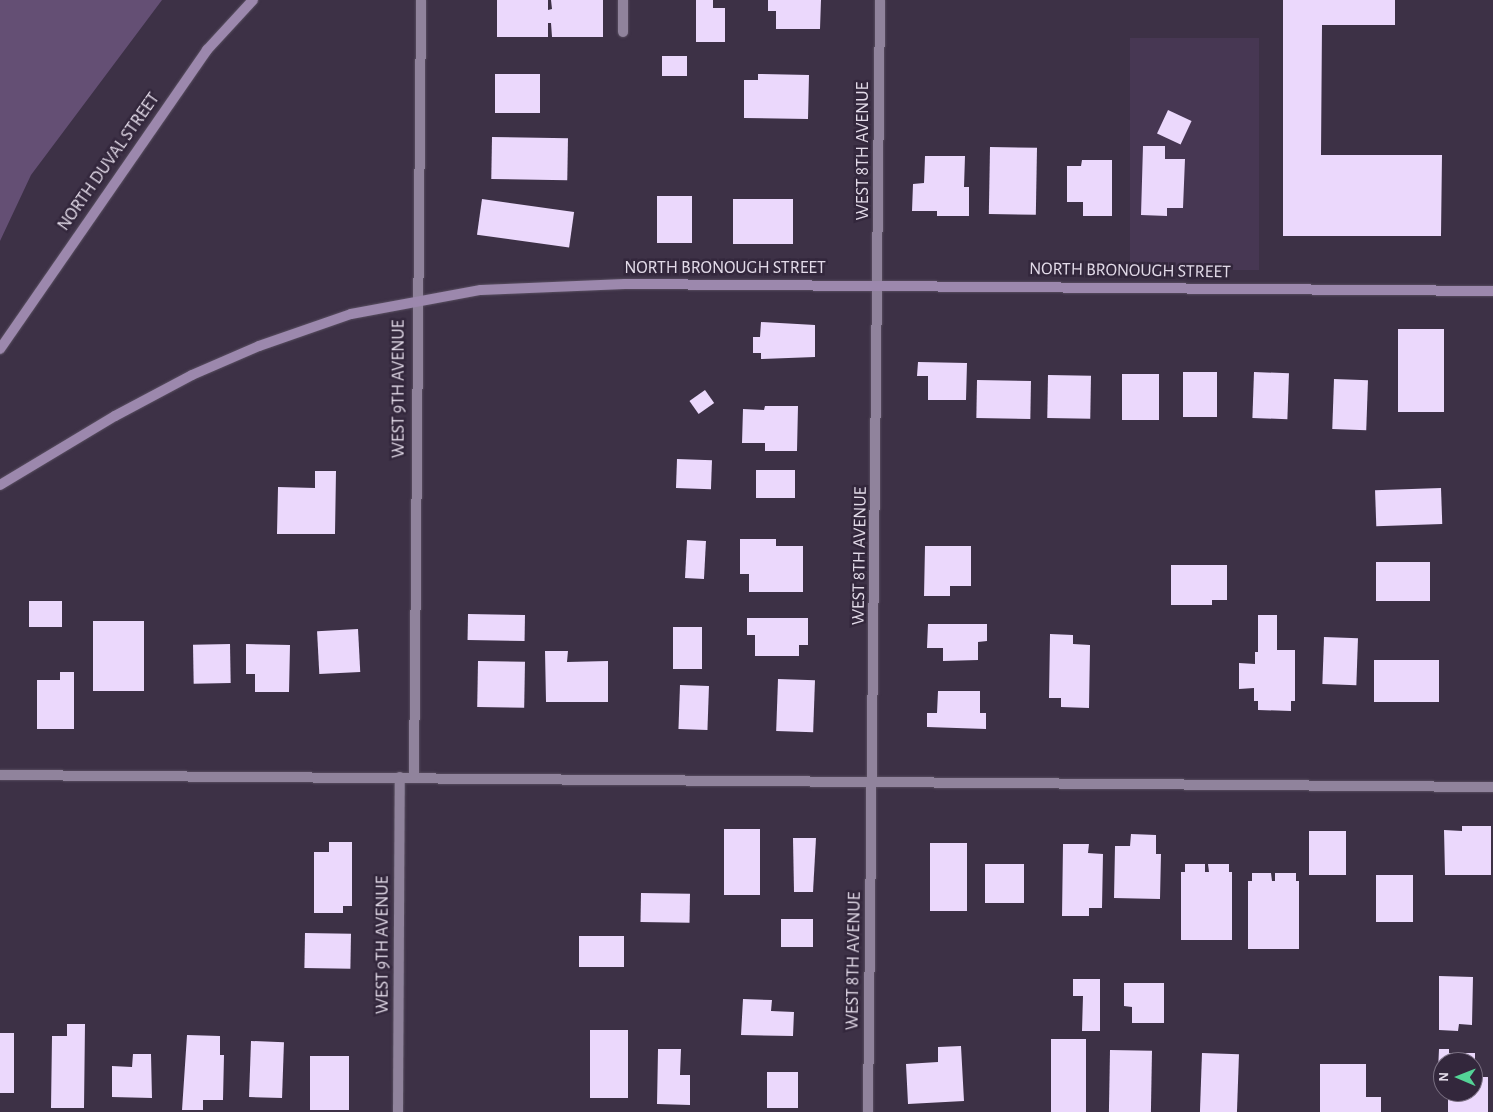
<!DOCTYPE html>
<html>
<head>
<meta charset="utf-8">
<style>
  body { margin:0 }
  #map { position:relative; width:1493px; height:1112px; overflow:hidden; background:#3d3146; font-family:"Alegreya Sans",sans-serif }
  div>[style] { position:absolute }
  .built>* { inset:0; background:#473753; transform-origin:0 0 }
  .green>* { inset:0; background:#644f74 }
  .building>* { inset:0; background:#ebd8fc; transform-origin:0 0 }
  .roads { filter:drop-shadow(0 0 1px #594f61) drop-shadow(0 0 1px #594f61) }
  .lane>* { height:10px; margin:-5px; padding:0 5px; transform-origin:5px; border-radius:5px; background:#90839c }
  .street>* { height:10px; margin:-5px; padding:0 5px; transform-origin:5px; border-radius:5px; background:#90839c }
  .secondary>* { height:10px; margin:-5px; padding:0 5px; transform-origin:5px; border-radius:5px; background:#9c88ad }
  span { translate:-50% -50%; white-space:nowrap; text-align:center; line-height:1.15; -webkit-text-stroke:5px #33273c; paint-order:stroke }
  .street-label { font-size:18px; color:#e2dae8 }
  .north { position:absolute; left:1433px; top:1052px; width:50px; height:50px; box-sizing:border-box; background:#33273c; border:1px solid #796f81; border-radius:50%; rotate:271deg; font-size:14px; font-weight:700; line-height:20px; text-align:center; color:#e2dae8 }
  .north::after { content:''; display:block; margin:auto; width:18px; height:22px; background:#53d396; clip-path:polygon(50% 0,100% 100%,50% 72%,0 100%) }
</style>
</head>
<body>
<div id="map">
  <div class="built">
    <div style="left:1130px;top:38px;width:129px;height:232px"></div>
  </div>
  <div class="green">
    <div style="clip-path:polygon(0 0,162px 0,31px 175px,0 241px)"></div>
  </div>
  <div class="building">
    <div style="clip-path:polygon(497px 0,548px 0,548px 10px,552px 9px,551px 0,603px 0,603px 37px,552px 37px,551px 23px,548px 23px,548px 37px,497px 37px)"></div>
    <div style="clip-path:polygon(696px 0,713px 0,713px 8px,725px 8px,725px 42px,696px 42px)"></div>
    <div style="clip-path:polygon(768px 0,821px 0,820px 29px,776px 29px,776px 11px,768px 11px)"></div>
    <div style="clip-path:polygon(1283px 0,1395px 0,1395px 25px,1322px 25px,1321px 155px,1442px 155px,1441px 236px,1283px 236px)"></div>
    <div style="left:662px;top:56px;width:25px;height:20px"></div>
    <div style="left:495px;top:74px;width:45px;height:39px"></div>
    <div style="clip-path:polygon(758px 74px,809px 75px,808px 119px,744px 118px,744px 80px,758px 80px)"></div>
    <div style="left:1168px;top:110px;width:26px;height:26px;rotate:25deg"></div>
    <div style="left:492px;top:137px;width:76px;height:42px;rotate:1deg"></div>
    <div style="clip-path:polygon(1143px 146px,1165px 146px,1165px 159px,1185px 159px,1183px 208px,1167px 208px,1167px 216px,1141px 215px)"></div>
    <div style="left:990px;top:147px;width:47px;height:67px;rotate:1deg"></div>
    <div style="clip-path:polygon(925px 156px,965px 156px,964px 187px,969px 187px,969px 216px,937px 216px,937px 211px,912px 211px,913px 184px,924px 183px)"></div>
    <div style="clip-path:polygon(1082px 160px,1112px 160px,1112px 216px,1083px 216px,1083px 202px,1067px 202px,1067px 166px,1081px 166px)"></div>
    <div style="left:657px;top:196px;width:35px;height:47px"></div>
    <div style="left:482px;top:199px;width:93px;height:36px;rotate:8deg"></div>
    <div style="left:733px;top:199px;width:60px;height:45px"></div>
    <div style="clip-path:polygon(761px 322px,815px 325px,815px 357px,761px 359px,761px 353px,753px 353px,753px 337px,760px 337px)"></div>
    <div style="left:1398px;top:329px;width:46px;height:83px"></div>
    <div style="clip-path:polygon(918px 362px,967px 363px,966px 400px,928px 400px,928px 376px,917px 376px)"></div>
    <div style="left:1183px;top:372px;width:34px;height:45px"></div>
    <div style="left:1254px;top:372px;width:35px;height:46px;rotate:2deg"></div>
    <div style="left:1122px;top:374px;width:37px;height:46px"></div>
    <div style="left:1048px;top:375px;width:43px;height:43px;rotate:1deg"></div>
    <div style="left:1334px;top:379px;width:34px;height:50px;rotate:2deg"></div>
    <div style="left:977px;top:380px;width:54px;height:38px;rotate:1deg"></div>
    <div style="left:705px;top:390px;width:16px;height:19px;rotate:55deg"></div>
    <div style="clip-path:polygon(765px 406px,798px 406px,797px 451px,765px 451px,765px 443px,742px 443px,743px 409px,764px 410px)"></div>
    <div style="left:677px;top:459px;width:35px;height:29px;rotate:2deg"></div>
    <div style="left:756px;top:470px;width:39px;height:28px"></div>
    <div style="clip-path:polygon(315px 471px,336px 471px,335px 534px,277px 534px,278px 487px,315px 488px)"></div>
    <div style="left:1441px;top:488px;width:36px;height:66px;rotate:88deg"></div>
    <div style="clip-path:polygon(740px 539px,776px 539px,776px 546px,803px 546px,803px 592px,749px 592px,749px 574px,740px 574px)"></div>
    <div style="left:687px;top:540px;width:19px;height:38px;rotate:3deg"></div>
    <div style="clip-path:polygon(925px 546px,971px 546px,971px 586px,950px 586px,950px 596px,924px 596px)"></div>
    <div style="left:1376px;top:562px;width:54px;height:39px"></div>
    <div style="clip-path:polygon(1171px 565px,1227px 565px,1227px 600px,1212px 600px,1212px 605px,1171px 605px)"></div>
    <div style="left:29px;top:601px;width:33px;height:26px"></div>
    <div style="left:468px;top:614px;width:57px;height:26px;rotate:1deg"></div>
    <div style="clip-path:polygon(1258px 615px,1277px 615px,1277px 650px,1295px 650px,1295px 701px,1291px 701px,1291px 711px,1258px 710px,1258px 701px,1254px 701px,1254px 688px,1239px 689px,1239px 663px,1255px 664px,1255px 652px,1258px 652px)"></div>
    <div style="clip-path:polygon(747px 618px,808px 618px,808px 645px,799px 645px,799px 656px,755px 656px,755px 635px,747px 635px)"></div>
    <div style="left:93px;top:621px;width:51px;height:70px"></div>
    <div style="clip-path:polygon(928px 624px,987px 624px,987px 641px,978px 642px,978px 660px,943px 661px,943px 648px,927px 648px)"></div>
    <div style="left:673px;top:627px;width:29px;height:42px"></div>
    <div style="left:358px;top:629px;width:43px;height:41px;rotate:87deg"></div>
    <div style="clip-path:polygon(1050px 634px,1073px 635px,1073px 644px,1090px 645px,1089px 708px,1061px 707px,1061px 698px,1049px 698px)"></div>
    <div style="left:1324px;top:637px;width:34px;height:47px;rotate:2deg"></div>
    <div style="left:230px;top:644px;width:39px;height:37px;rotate:89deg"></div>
    <div style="clip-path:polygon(246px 644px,290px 645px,289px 692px,255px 692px,255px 674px,246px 674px)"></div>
    <div style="clip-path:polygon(545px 651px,568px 651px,567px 662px,608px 661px,608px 702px,546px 702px)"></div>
    <div style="left:1374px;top:660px;width:65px;height:42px"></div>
    <div style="left:478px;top:661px;width:47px;height:46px;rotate:1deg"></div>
    <div style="clip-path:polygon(60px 672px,74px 672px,74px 729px,37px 729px,37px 680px,60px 680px)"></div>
    <div style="left:778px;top:679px;width:37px;height:52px;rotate:2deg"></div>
    <div style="left:680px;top:685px;width:29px;height:44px;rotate:2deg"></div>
    <div style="clip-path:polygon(938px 691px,980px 691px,980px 713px,986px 713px,986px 729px,927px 727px,927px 713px,937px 713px)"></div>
    <div style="clip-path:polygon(1462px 826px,1491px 826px,1491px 875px,1445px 875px,1444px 830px,1462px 831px)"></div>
    <div style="left:724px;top:829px;width:36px;height:66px"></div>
    <div style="left:1346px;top:831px;width:44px;height:37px;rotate:90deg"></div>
    <div style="clip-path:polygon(1131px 834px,1156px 835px,1156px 854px,1161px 854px,1160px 899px,1114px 898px,1115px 846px,1130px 846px)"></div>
    <div style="clip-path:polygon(793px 838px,816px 838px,813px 892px,794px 892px)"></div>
    <div style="clip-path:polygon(329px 842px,352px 842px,352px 906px,343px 906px,343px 913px,314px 913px,314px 852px,329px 852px)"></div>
    <div style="left:930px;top:843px;width:37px;height:68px"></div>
    <div style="clip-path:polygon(1063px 844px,1089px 844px,1088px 853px,1103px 854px,1102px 908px,1089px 908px,1089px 916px,1062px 916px)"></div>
    <div style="left:1024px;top:864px;width:39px;height:39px;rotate:90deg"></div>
    <div style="clip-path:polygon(1185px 864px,1205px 864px,1205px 872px,1209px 872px,1208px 864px,1229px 864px,1229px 872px,1232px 872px,1232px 940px,1181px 940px,1181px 872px,1185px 872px)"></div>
    <div style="clip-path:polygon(1252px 873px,1271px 873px,1272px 881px,1275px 881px,1275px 873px,1296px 873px,1296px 881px,1299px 881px,1299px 949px,1248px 949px,1248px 881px,1252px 881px)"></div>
    <div style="left:1376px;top:875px;width:37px;height:47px"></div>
    <div style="left:641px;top:893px;width:49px;height:29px;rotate:1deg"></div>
    <div style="left:813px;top:919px;width:28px;height:32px;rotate:90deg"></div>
    <div style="left:305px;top:933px;width:46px;height:35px;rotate:1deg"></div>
    <div style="left:579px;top:936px;width:45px;height:31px"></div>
    <div style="clip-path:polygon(1439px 976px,1473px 977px,1472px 1025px,1459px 1024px,1458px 1031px,1439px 1030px)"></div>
    <div style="clip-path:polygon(1073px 979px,1100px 979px,1100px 1031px,1082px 1031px,1083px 996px,1073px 996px)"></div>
    <div style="clip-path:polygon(1124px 983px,1164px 983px,1164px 1023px,1132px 1023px,1132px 1007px,1124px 1006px)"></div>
    <div style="clip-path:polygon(743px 999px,772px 1000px,771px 1011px,794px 1012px,793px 1036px,741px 1035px)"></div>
    <div style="clip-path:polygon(67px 1024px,85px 1024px,84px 1108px,51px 1108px,52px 1036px,67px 1036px)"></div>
    <div style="left:590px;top:1030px;width:38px;height:68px"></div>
    <div style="left:0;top:1033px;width:14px;height:60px"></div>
    <div style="clip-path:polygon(187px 1035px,220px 1036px,220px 1055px,224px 1055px,223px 1100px,203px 1100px,203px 1110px,182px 1110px)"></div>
    <div style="left:1051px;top:1039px;width:35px;height:73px"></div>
    <div style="left:251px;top:1041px;width:33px;height:56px;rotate:2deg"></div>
    <div style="clip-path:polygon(961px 1046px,964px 1101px,908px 1104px,906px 1064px,938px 1062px,938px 1047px)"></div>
    <div style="clip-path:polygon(658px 1049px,681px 1049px,680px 1075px,690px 1075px,690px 1105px,657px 1104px)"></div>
    <div style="clip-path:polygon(1439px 1049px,1449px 1049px,1449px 1053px,1475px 1053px,1475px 1062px,1443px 1062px,1443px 1071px,1438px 1071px)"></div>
    <div style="left:1110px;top:1050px;width:42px;height:62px;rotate:1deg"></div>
    <div style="left:1202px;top:1053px;width:37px;height:59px;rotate:2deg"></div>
    <div style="clip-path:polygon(133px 1054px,151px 1054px,152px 1098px,112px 1097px,112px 1066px,132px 1067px)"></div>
    <div style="left:310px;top:1056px;width:39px;height:54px"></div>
    <div style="clip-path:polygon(1320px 1064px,1366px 1064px,1366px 1097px,1381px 1097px,1381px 1112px,1320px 1112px)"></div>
    <div style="left:767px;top:1072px;width:31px;height:36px"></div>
    <div style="clip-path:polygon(1473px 1077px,1488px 1077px,1488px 1112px,1448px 1112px,1448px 1092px,1473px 1092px)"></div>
  </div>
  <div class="roads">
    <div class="lane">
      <div style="left:623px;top:0;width:32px;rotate:90deg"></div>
    </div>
    <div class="street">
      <div style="left:0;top:775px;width:1493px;rotate:0.46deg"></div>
      <div style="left:414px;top:777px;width:777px;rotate:-89.48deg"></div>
      <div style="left:398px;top:1112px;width:335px;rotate:-89.7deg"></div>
      <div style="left:868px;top:1112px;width:1112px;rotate:-89.38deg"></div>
    </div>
    <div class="secondary">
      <div style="left:0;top:349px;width:364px;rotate:-55.3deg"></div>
      <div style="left:207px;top:50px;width:68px;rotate:-47.4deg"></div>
      <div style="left:0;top:485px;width:134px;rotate:-31deg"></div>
      <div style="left:115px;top:416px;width:87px;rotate:-28deg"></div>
      <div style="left:192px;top:375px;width:73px;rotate:-23.4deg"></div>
      <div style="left:259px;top:346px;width:97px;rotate:-19.2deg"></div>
      <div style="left:351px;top:314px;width:132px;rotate:-10.5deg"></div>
      <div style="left:481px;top:290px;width:144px;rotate:-2.4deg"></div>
      <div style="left:625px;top:284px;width:868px;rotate:0.46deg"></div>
    </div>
  </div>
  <div class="street-label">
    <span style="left:863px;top:151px;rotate:-90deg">WEST 8TH AVENUE</span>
    <span style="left:109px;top:162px;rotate:-55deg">NORTH DUVAL STREET</span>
    <span style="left:725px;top:268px">NORTH BRONOUGH STREET</span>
    <span style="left:1130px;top:271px;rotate:1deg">NORTH BRONOUGH STREET</span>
    <span style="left:399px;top:389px;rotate:-90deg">WEST 9TH AVENUE</span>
    <span style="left:860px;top:556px;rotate:-89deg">WEST 8TH AVENUE</span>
    <span style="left:383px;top:945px;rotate:-90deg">WEST 9TH AVENUE</span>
    <span style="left:854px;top:961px;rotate:-89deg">WEST 8TH AVENUE</span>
  </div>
  <div class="north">N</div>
</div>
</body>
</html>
